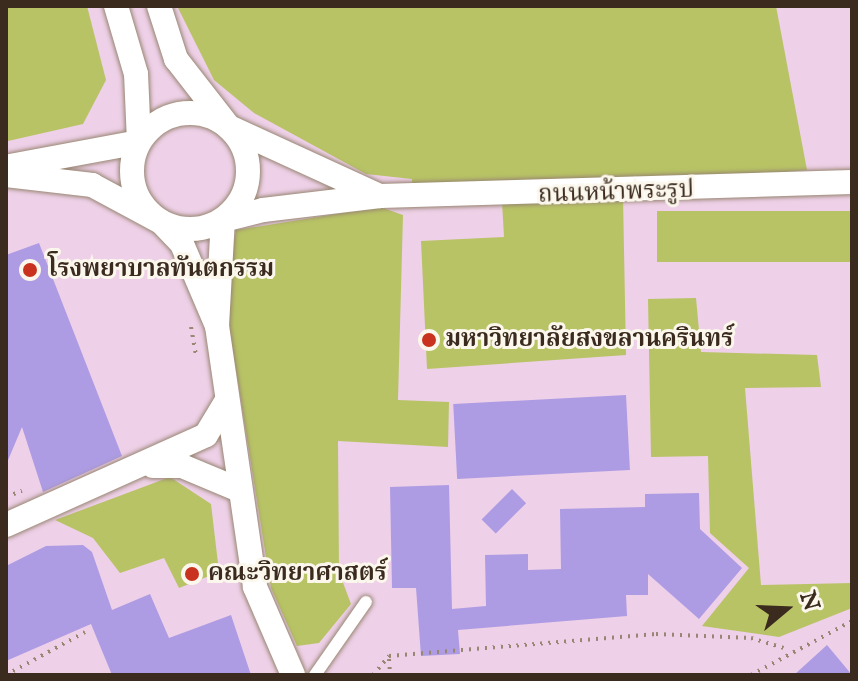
<!DOCTYPE html>
<html>
<head>
<meta charset="utf-8">
<style>
  body { margin:0 }
  #map { position:relative; width:858px; height:681px; overflow:hidden; background:#f4e1c6; font-family:"IM FELL English","Noto Serif Thai",serif }
  div>[style] { position:absolute }
  .built>* { inset:0; background:#eed0e8; transform-origin:0 0 }
  .green>* { inset:0; background:#b8c365; transform-origin:0 0 }
  .building>* { inset:0; background:#ad9ce3; transform-origin:0 0 }
  .path>* { height:4px; margin-top:-2px; transform-origin:0; background:repeating-linear-gradient(90deg,#988672 0 2px,transparent 0 8px) }
  .roads { filter:drop-shadow(0 0 2px #988672) drop-shadow(0 0 2px #988672) }
  .lane>* { height:12px; margin:-6px; padding:0 6px; transform-origin:6px; border-radius:6px; background:#fff }
  .street>* { height:24px; margin:-12px; padding:0 12px; transform-origin:12px; border-radius:12px; background:#fff }
  .street>.ring { margin:-12px; padding:0; box-sizing:content-box; background:none; border:24px solid #fff; border-radius:50% }
  .dots>* { width:22px; height:22px; translate:-50% -50%; box-sizing:border-box; border:4px solid #fbf7ec; border-radius:50% }
  span { translate:-50% -50%; white-space:nowrap; text-align:center; line-height:1.15; -webkit-text-stroke:6px #fbf7ec; paint-order:stroke }
  .street-label { font-size:24px; color:#3b2a1e }
  .poi-label { font-size:24px; color:#3b2a1e; font-weight:700 }
  .left { translate:0 -50%; text-align:left }
  .frame { position:absolute; inset:0; border:8px solid #3b2a1e; pointer-events:none }
  .north { position:absolute; left:746px; top:569px; width:80px; height:80px; -webkit-text-stroke:6px #fbf7ec; paint-order:stroke; rotate:71deg; font-size:22px; font-weight:700; line-height:32px; text-align:center; color:#3b2a1e }
  .north::after { content:''; display:block; margin:auto; width:28px; height:36px; background:#3b2a1e; clip-path:polygon(50% 0,100% 100%,50% 72%,0 100%) }
</style>
</head>
<body>
<div id="map">
  <div class="built">
    <div style="left:6px;top:6px;width:846px;height:669px"></div>
  </div>
  <div class="green">
    <div style="clip-path:polygon(6px 6px,87px 6px,106px 80px,83px 124px,8px 141px)"></div>
    <div style="clip-path:polygon(177px 6px,776px 6px,807px 170px,665px 184px,412px 191px,412px 179px,366px 174px,254px 113px,214px 80px)"></div>
    <div style="clip-path:polygon(623px 197px,626px 355px,427px 369px,421px 241px,504px 237px,502px 202px)"></div>
    <div style="clip-path:polygon(380px 207px,403px 215px,398px 400px,449px 402px,448px 447px,338px 441px,339px 572px,351px 604px,319px 643px,297px 646px,271px 588px,224px 295px,236px 230px)"></div>
    <div style="left:852px;top:211px;width:51px;height:195px;rotate:90deg"></div>
    <div style="clip-path:polygon(696px 298px,701px 352px,817px 355px,821px 387px,745px 388px,761px 585px,852px 583px,852px 608px,779px 637px,702px 626px,749px 568px,710px 533px,708px 456px,651px 457px,648px 299px)"></div>
    <div style="clip-path:polygon(170px 477px,211px 504px,219px 572px,179px 588px,164px 558px,120px 573px,93px 538px,55px 520px)"></div>
  </div>
  <div class="building">
    <div style="clip-path:polygon(39px 243px,122px 456px,43px 492px,22px 427px,6px 465px,6px 255px)"></div>
    <div style="left:626px;top:395px;width:75px;height:173px;rotate:87deg"></div>
    <div style="clip-path:polygon(449px 485px,452px 609px,486px 606px,485px 555px,528px 554px,528px 570px,561px 569px,560px 509px,645px 507px,645px 494px,699px 493px,700px 529px,742px 568px,699px 619px,648px 574px,648px 595px,626px 595px,627px 616px,458px 630px,460px 654px,421px 656px,416px 588px,392px 588px,390px 487px)"></div>
    <div style="left:512px;top:489px;width:20px;height:43px;rotate:45deg"></div>
    <div style="clip-path:polygon(83px 545px,92px 552px,112px 610px,150px 594px,169px 638px,231px 615px,251px 675px,112px 675px,91px 624px,6px 661px,6px 566px,46px 546px)"></div>
    <div style="clip-path:polygon(827px 645px,852px 675px,794px 675px)"></div>
  </div>
  <div class="path">
    <div style="left:191px;top:327px;width:27px;rotate:80deg"></div>
    <div style="left:6px;top:497px;width:17px;rotate:-21deg"></div>
    <div style="left:389px;top:659px;width:16px;rotate:86deg"></div>
    <div style="left:6px;top:675px;width:90px;rotate:-28.6deg"></div>
    <div style="left:373px;top:675px;width:25px;rotate:-50deg"></div>
    <div style="left:389px;top:656px;width:268px;rotate:-4.7deg"></div>
    <div style="left:656px;top:634px;width:95px;rotate:2.4deg"></div>
    <div style="left:751px;top:638px;width:34px;rotate:17deg"></div>
    <div style="left:751px;top:675px;width:115px;rotate:-28.1deg"></div>
  </div>
  <div class="roads">
    <div class="lane">
      <div style="left:315px;top:675px;width:89px;rotate:-55.1deg"></div>
    </div>
    <div class="street">
      <div style="left:159px;top:6px;width:56px;rotate:72.2deg"></div>
      <div style="left:176px;top:59px;width:86px;rotate:52.1deg"></div>
      <div style="left:229px;top:127px;width:166px;rotate:24.6deg"></div>
      <div class="ring" style="left:132px;top:113px;width:92px;height:92px"></div>
      <div style="left:10px;top:166px;width:131px;rotate:-10.5deg"></div>
      <div style="left:139px;top:142px;width:68px;rotate:-92.5deg"></div>
      <div style="left:136px;top:74px;width:71px;rotate:-106.4deg"></div>
      <div style="left:6px;top:175px;width:87px;rotate:6.6deg"></div>
      <div style="left:92px;top:185px;width:78px;rotate:28.2deg"></div>
      <div style="left:161px;top:222px;width:30px;rotate:46deg"></div>
      <div style="left:182px;top:244px;width:89px;rotate:66.9deg"></div>
      <div style="left:217px;top:326px;width:264px;rotate:81.7deg"></div>
      <div style="left:255px;top:587px;width:96px;rotate:66.6deg"></div>
      <div style="left:217px;top:326px;width:106px;rotate:-86.8deg"></div>
      <div style="left:223px;top:220px;width:41px;rotate:-14deg"></div>
      <div style="left:263px;top:210px;width:118px;rotate:-6.8deg"></div>
      <div style="left:380px;top:196px;width:472px;rotate:-1.7deg"></div>
      <div style="left:153px;top:466px;width:29px"></div>
      <div style="left:182px;top:466px;width:60px;rotate:22.7deg"></div>
      <div style="left:6px;top:525px;width:219px;rotate:-24.2deg"></div>
      <div style="left:206px;top:435px;width:41px;rotate:-59deg"></div>
    </div>
  </div>
  <div class="dots">
    <div style="left:30px;top:270px;background:#c8321e"></div>
    <div style="left:429px;top:340px;background:#c8321e"></div>
    <div style="left:192px;top:574px;background:#c8321e"></div>
  </div>
  <div class="street-label">
    <span style="left:616px;top:193px;rotate:-2deg">ถนนหน้าพระรูป</span>
  </div>
  <div class="poi-label">
    <span class="left" style="left:48px;top:270px">โรงพยาบาลทันตกรรม</span>
    <span class="left" style="left:445px;top:340px">มหาวิทยาลัยสงขลานครินทร์</span>
    <span class="left" style="left:208px;top:574px">คณะวิทยาศาสตร์</span>
  </div>
  <div class="frame"></div>
  <div class="north">N</div>
</div>
</body>
</html>
